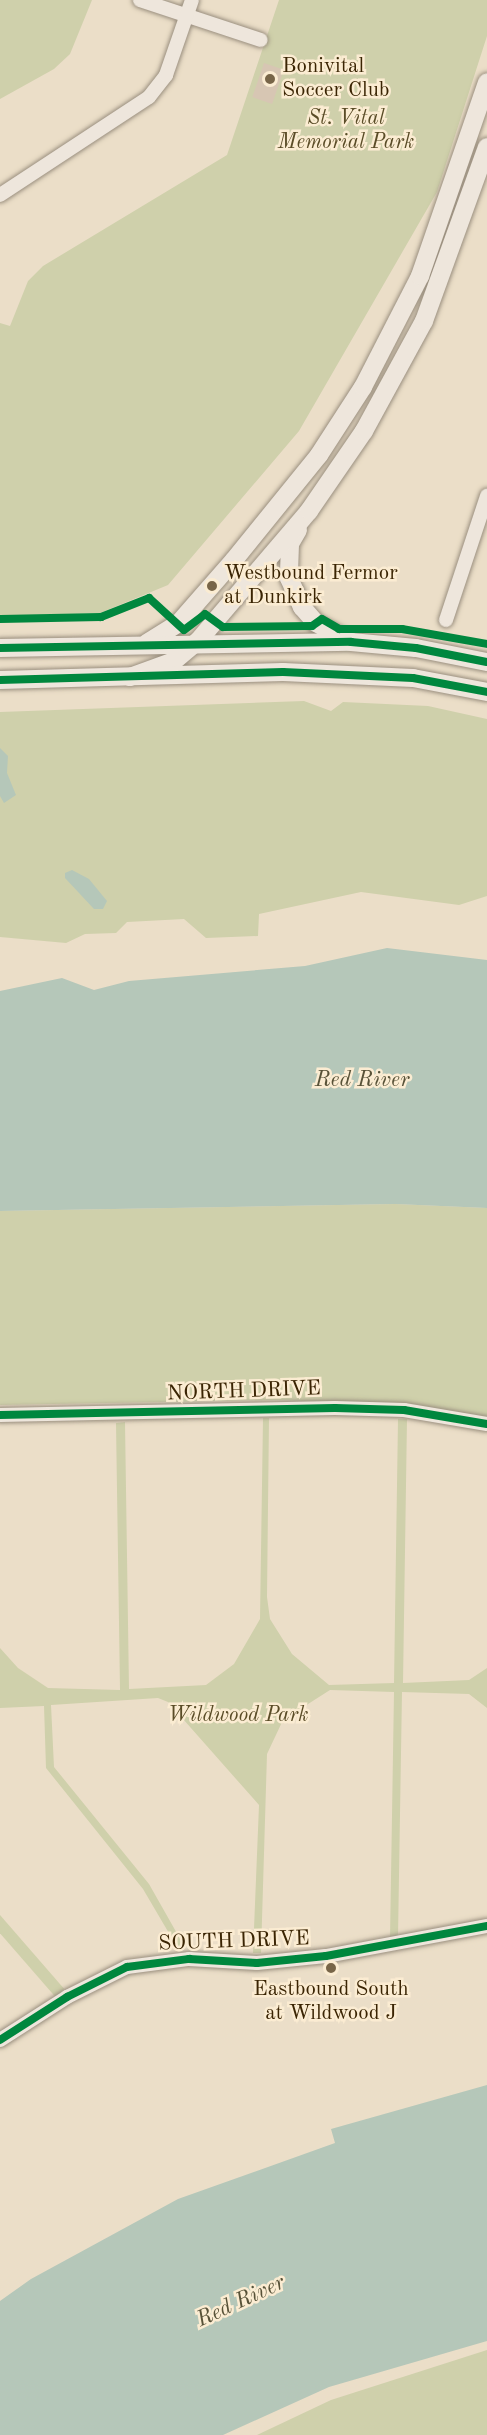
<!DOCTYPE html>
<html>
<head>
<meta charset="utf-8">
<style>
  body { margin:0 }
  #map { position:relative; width:487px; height:2435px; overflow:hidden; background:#ebdec8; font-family:"Old Standard TT",serif }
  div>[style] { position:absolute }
  .green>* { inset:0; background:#cfd0ab; transform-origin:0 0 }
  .water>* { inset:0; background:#b5c7b9 }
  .building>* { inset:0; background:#d7c6b3; transform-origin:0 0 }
  .roads { filter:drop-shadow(0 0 2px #9a8f7f) drop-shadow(0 0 2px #9a8f7f) }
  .minor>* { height:14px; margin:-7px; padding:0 7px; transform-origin:7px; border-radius:7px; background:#eee6dc }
  .secondary>* { height:18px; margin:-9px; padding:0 9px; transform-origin:9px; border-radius:9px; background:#eee6dc }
  .cycleway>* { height:8px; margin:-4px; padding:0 4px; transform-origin:4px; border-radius:4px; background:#00873e }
  .dots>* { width:16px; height:16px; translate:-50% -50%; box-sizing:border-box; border:3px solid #fbecd2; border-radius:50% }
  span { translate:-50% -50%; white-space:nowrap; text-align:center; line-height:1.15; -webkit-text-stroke:5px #fbecd2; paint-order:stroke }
  .poi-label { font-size:21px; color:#3a2403 }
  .left { translate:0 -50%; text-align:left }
  .park-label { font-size:21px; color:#5a4c27; font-style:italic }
  .street-label { font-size:21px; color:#3a2403 }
  .water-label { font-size:22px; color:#585238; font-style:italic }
</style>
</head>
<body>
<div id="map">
  <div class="green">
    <div style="clip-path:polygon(0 0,92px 0,70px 54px,54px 69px,0 99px)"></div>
    <div style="clip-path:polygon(279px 0,487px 0,487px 36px,437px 192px,299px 431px,168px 585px,100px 613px,0 617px,0 323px,10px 326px,28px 281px,43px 266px,227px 155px)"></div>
    <div style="clip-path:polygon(304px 701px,331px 711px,343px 702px,428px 706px,487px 719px,487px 896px,459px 905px,361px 892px,259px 914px,258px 936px,206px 938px,184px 919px,127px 922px,116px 933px,85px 934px,66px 943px,0 937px,0 712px)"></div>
    <div style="clip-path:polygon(395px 1204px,487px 1208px,487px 1417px,413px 1405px,275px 1400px,0 1405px,0 1211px)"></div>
    <div style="clip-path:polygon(263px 1418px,269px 1418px,267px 1597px,270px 1619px,292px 1654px,329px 1685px,394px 1683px,398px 1419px,407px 1419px,403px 1683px,469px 1680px,487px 1668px,487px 1708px,469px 1694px,402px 1692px,398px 1937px,390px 1939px,394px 1692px,330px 1690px,283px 1720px,267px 1754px,261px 1953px,253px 1953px,259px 1805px,168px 1702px,158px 1698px,51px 1705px,54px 1767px,149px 1884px,183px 1944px,180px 1952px,143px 1889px,46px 1768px,44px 1706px,0 1708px,0 1648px,18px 1668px,48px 1688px,120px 1690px,116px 1423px,125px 1422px,129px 1689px,206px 1685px,234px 1664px,260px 1619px)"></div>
    <div style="left:0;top:1915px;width:98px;height:12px;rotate:49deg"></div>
    <div style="clip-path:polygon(487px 2350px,487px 2435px,257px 2435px,331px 2400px)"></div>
  </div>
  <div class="water">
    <div style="clip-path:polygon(0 748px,8px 756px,7px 773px,16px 795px,4px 803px,0 796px)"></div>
    <div style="clip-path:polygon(72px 870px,89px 879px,107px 901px,103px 909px,94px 909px,65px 878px,65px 873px)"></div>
    <div style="clip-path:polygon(387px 948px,487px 960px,487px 1208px,395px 1204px,0 1211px,0 991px,62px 978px,94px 990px,129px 981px,305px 966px)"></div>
    <div style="clip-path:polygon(487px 2085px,487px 2341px,329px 2387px,223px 2435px,0 2435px,0 2301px,31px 2279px,178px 2199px,335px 2143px,331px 2129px)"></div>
  </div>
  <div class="building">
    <div style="left:264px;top:63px;width:21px;height:36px;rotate:19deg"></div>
  </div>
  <div class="roads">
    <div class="minor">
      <div style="left:140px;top:0;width:127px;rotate:18.3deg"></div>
      <div style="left:0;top:195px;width:178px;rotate:-33.3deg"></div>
      <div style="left:149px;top:97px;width:28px;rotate:-52deg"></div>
      <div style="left:166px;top:75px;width:79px;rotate:-70.9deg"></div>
      <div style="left:446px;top:620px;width:131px;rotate:-71.7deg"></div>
      <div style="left:0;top:1415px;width:335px;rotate:-1.2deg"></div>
      <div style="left:335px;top:1408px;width:69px;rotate:1.7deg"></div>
      <div style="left:404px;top:1410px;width:84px;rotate:9.6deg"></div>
      <div style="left:0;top:2040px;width:80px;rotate:-32.7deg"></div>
      <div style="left:67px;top:1997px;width:67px;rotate:-26.6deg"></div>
      <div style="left:127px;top:1967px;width:63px;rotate:-7.4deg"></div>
      <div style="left:189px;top:1959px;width:68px;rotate:3.4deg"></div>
      <div style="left:257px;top:1963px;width:69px;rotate:-5.8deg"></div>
      <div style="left:326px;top:1956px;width:164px;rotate:-10.6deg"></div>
    </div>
    <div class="secondary">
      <div style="left:298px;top:530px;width:16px;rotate:120deg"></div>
      <div style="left:290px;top:544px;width:34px;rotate:92deg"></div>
      <div style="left:289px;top:578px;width:32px;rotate:66deg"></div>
      <div style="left:302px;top:607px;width:21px;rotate:49deg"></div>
      <div style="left:316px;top:623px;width:31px;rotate:29deg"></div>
      <div style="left:147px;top:643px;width:36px;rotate:-32deg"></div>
      <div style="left:178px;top:624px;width:85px;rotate:-48.8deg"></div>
      <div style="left:234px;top:560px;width:135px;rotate:-51deg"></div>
      <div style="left:319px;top:455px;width:81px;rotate:-57.1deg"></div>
      <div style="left:363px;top:387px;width:125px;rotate:-62.8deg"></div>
      <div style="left:420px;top:276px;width:205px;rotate:-70.9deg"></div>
      <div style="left:0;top:648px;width:351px;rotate:-1deg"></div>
      <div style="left:351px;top:642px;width:65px;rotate:5.3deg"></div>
      <div style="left:416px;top:648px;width:72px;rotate:11.2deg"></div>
      <div style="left:130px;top:677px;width:47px;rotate:-20deg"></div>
      <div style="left:174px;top:661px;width:31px;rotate:-40deg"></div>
      <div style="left:198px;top:641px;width:171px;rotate:-49.5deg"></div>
      <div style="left:309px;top:511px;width:97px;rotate:-55.5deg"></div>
      <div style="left:364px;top:431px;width:125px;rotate:-61.4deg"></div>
      <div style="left:424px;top:321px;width:185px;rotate:-70.1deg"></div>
      <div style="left:0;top:680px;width:283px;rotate:-1.6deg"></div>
      <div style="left:283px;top:672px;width:130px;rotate:2.6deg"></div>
      <div style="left:413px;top:678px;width:75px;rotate:10.7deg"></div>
    </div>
  </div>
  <div class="cycleway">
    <div style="left:0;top:619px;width:101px;rotate:-1.1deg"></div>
    <div style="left:101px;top:617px;width:52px;rotate:-21.6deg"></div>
    <div style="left:149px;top:598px;width:47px;rotate:42.4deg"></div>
    <div style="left:184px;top:630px;width:26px;rotate:-37deg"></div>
    <div style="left:205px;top:614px;width:22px;rotate:36deg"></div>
    <div style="left:223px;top:627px;width:89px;rotate:-0.6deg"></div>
    <div style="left:312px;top:626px;width:12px;rotate:-35deg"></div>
    <div style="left:322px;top:619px;width:20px;rotate:30deg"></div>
    <div style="left:339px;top:629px;width:63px"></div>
    <div style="left:402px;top:629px;width:86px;rotate:10deg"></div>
    <div style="left:0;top:648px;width:351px;rotate:-1deg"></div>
    <div style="left:351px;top:642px;width:65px;rotate:5.3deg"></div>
    <div style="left:416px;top:648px;width:72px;rotate:11.2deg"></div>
    <div style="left:0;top:680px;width:283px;rotate:-1.6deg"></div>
    <div style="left:283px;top:672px;width:130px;rotate:2.6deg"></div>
    <div style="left:413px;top:678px;width:75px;rotate:10.7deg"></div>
    <div style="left:0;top:1415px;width:335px;rotate:-1.2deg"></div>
    <div style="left:335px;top:1408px;width:69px;rotate:1.7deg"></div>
    <div style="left:404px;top:1410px;width:84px;rotate:9.6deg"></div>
    <div style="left:0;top:2040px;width:80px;rotate:-32.7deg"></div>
    <div style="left:67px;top:1997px;width:67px;rotate:-26.6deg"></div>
    <div style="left:127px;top:1967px;width:63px;rotate:-7.4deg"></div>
    <div style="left:189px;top:1959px;width:68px;rotate:3.4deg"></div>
    <div style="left:257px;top:1963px;width:69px;rotate:-5.8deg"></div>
    <div style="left:326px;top:1956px;width:164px;rotate:-10.6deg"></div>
  </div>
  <div class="dots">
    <div style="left:270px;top:79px;background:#786548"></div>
    <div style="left:212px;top:586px;background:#786548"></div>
    <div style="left:331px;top:1968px;background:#786548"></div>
  </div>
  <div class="poi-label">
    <span class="left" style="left:282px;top:79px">Bonivital<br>Soccer Club</span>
    <span class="left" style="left:224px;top:586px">Westbound Fermor<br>at Dunkirk</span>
    <span style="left:331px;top:2002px">Eastbound South<br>at Wildwood J</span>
  </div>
  <div class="park-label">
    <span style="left:346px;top:131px">St. Vital<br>Memorial Park</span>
    <span style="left:238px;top:1716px">Wildwood Park</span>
  </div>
  <div class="street-label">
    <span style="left:244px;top:1392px;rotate:-2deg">NORTH DRIVE</span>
    <span style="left:234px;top:1942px;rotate:-2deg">SOUTH DRIVE</span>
  </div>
  <div class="water-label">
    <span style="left:362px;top:1081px">Red River</span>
    <span style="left:241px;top:2302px;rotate:-25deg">Red River</span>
  </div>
</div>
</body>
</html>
